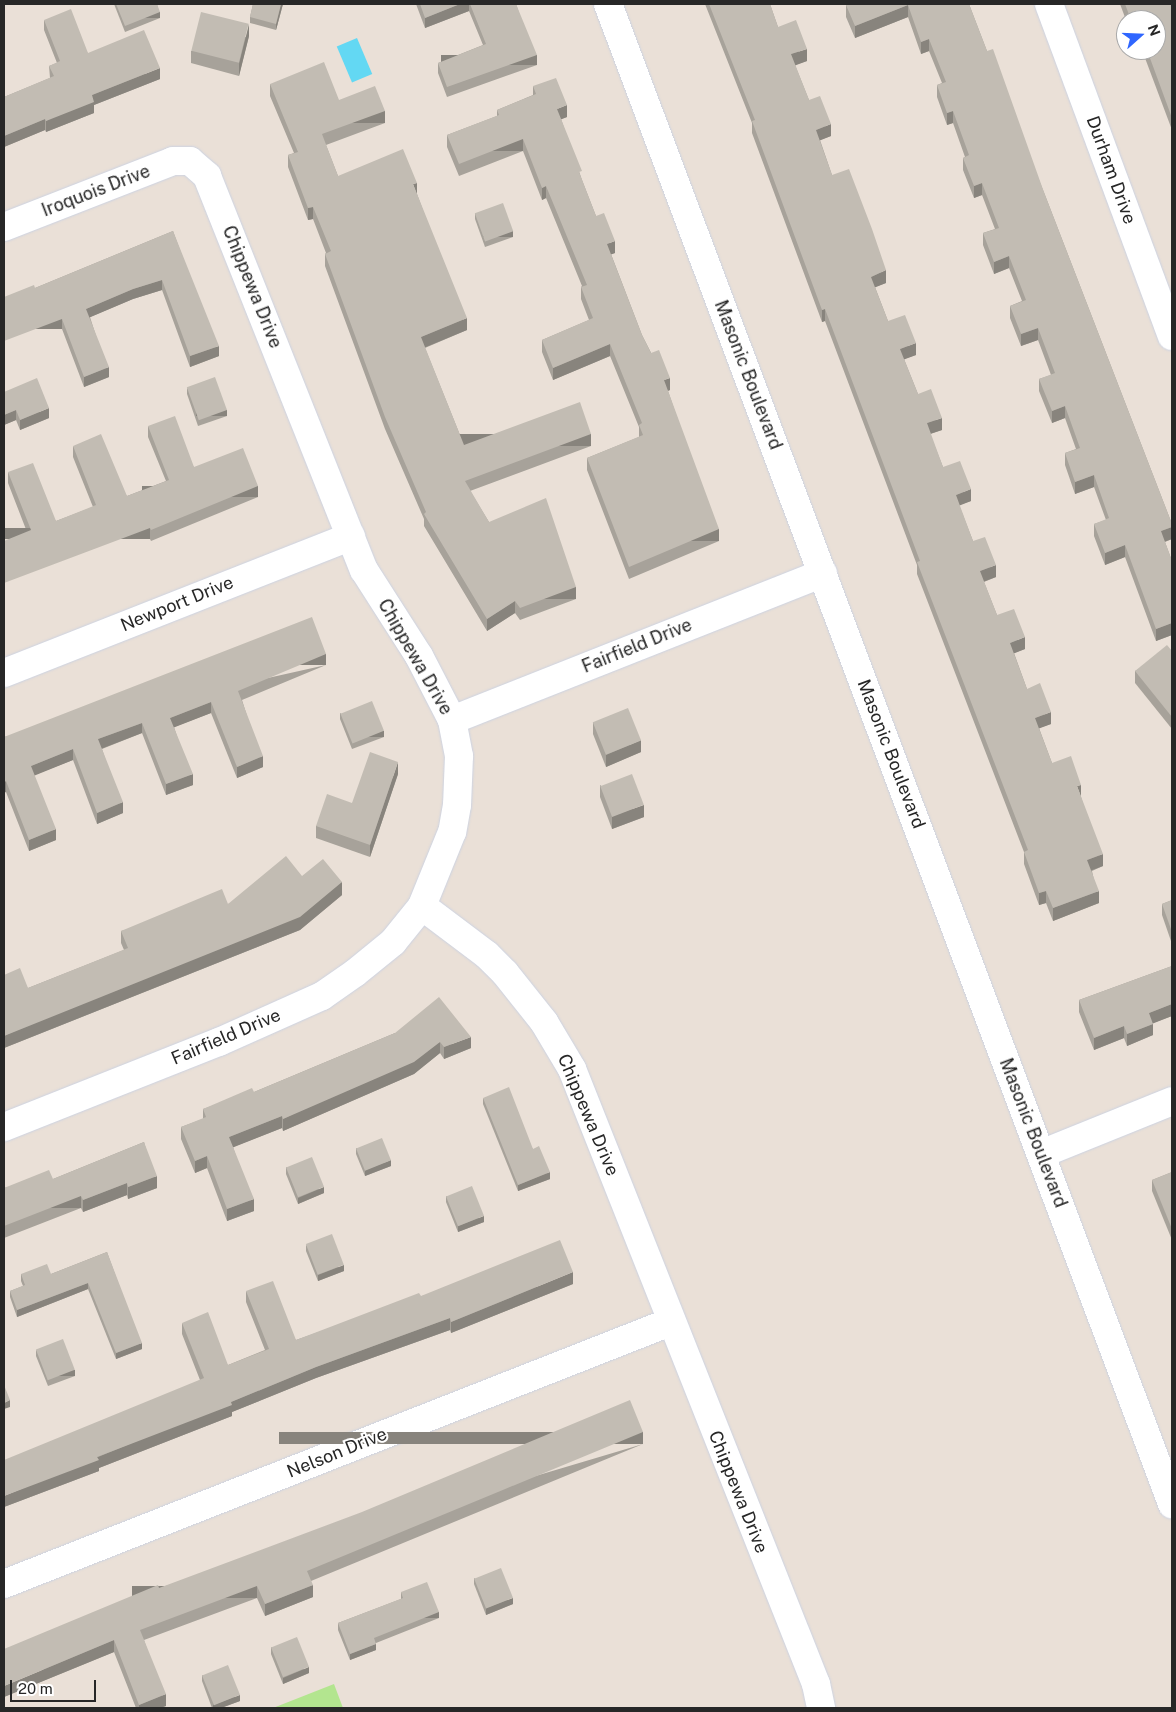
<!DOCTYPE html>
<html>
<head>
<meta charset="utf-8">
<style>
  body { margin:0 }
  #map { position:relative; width:1176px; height:1712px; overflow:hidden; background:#eae0d7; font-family:"Public Sans",sans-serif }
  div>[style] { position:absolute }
  .green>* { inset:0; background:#b3e58f }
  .water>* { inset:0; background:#63d8f3; transform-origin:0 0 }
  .roads { filter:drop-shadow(0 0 1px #ccd2e1) drop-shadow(0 0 1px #ccd2e1) }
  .street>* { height:28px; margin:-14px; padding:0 14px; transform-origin:14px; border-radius:14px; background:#fff }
  .secondary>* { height:28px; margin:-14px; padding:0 14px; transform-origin:14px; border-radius:14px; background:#fff }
  .wall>* { inset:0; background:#a7a29a }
  .shaded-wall>* { inset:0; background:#88847d; transform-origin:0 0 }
  .building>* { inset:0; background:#c2bcb3; transform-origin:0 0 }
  span { translate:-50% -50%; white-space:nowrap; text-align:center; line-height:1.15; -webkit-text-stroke:4px #fff; paint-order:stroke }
  .street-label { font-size:18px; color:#272727 }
  .frame { position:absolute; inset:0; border:5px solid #272727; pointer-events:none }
  .north { position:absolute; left:1116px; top:10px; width:50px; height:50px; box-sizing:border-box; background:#fff; border:1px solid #a9a9a9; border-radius:50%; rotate:70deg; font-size:14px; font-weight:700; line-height:20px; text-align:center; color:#272727 }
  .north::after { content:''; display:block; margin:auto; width:18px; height:22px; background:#2f66ff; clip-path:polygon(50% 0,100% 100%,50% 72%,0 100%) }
  .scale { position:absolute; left:10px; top:1680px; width:86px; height:22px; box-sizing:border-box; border:2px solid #272727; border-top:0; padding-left:6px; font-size:15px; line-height:18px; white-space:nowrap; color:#272727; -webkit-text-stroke:4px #fff; paint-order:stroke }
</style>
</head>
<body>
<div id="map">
  <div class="green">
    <div style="clip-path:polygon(334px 1684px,343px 1708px,273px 1708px)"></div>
  </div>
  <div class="water">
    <div style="left:357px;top:38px;width:39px;height:22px;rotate:67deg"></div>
  </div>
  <div class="roads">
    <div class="street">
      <div style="left:1049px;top:4px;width:354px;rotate:69.7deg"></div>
      <div style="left:4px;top:227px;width:181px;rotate:-21.3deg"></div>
      <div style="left:173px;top:161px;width:17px"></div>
      <div style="left:190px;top:161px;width:23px;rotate:41deg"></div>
      <div style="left:207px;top:176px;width:424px;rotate:68.3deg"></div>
      <div style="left:364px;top:570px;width:102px;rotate:57.4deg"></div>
      <div style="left:419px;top:656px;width:72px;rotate:62.7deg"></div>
      <div style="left:452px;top:720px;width:37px;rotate:79deg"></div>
      <div style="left:459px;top:756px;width:49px;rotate:92.3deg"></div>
      <div style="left:457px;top:805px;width:27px;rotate:100deg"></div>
      <div style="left:452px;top:832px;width:80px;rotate:112.1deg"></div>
      <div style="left:422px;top:906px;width:81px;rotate:37deg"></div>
      <div style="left:487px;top:955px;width:25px;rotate:45deg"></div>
      <div style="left:505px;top:973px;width:63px;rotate:51.5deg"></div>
      <div style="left:544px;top:1022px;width:55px;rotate:59.2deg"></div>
      <div style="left:572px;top:1069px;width:662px;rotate:68.36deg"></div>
      <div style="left:816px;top:1684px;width:25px;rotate:78deg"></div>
      <div style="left:4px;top:673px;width:373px;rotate:-21.5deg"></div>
      <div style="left:452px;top:720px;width:399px;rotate:-21.6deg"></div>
      <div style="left:4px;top:1127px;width:231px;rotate:-21.6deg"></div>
      <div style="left:219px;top:1042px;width:113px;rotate:-24.1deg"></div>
      <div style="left:322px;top:996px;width:40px;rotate:-34.9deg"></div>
      <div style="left:355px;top:973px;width:49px;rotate:-39.2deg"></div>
      <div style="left:393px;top:942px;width:46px;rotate:-51.1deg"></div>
      <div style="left:1041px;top:1154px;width:141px;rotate:-22deg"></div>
      <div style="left:4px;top:1584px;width:716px;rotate:-21.47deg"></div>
    </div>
    <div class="secondary">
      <div style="left:608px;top:4px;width:1603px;rotate:69.39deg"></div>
    </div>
  </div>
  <div class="wall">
    <div style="clip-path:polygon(114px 4px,157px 4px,160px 18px,125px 32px)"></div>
    <div style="clip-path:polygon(253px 4px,283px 4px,276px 30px,250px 23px,250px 17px)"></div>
    <div style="clip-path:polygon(416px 4px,516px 4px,537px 65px,447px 97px,438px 73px,438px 63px,483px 45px,469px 11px,425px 28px)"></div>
    <div style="clip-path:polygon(705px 4px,770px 4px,778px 27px,807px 61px,795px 65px,809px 100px,831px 136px,820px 140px,832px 175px,886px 283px,875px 287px,888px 321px,916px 355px,904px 359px,918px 394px,942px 430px,930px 434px,943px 467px,971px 501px,959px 505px,973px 541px,996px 577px,984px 582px,997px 615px,1025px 649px,1014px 653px,1027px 689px,1051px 724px,1039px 728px,1052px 763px,1081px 797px,1103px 866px,1092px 871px,1099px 903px,1053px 921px,1046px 903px,1039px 905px,1024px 864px,1024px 852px,917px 574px,917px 565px,825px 321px,822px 322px,752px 133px,752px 123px)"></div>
    <div style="clip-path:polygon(969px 4px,987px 51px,1045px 195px,1172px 524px,1172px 539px,1165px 542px,1172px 561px,1172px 635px,1156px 641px,1125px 557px,1105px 565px,1094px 536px,1094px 524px,1106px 520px,1094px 487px,1075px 494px,1065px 465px,1065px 453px,1076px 449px,1065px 418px,1052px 423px,1039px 391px,1039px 379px,1051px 375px,1038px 340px,1021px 346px,1010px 318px,1010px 306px,1022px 301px,1009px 268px,994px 274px,983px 245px,983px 233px,995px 229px,982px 195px,974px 198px,963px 170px,963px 158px,965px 157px,953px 123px,947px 125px,937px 97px,937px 85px,942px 83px,929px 51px,921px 54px,908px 17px,855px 38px,846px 17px,846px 5px)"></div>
    <div style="clip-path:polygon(1120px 4px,1172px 4px,1172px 130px,1142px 50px,1156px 50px,1156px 20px,1126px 20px)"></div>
    <div style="clip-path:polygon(44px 20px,88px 53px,160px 79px,94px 105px,94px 113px,46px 132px,45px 130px,4px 147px,4px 97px,50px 78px,49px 66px,57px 63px,44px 30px)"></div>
    <div style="clip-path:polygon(249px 36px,239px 76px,191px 63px,191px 51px)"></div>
    <div style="clip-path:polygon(270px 84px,339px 100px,385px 123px,326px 145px,338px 176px,417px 194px,467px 330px,425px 348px,464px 445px,591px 446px,470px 491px,489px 522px,576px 599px,520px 620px,515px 613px,487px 631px,424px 526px,424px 519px,385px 429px,325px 266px,325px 254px,326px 253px,313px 219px,308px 220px,288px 167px,288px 155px,294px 153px,270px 96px)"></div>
    <div style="clip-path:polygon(533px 86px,567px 117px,561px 119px,582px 180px,596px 216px,615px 253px,611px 254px,642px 335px,670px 390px,668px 391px,719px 541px,629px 579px,587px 470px,587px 458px,639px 437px,639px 427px,610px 356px,553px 380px,542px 352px,542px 340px,589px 320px,581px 299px,581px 287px,582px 286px,546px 198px,542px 200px,523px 151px,459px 176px,447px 147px,447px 135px,497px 116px,497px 110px,533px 95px)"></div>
    <div style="clip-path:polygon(475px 213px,513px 237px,485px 247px,475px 219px)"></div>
    <div style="clip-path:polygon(173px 231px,219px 356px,190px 367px,162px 290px,133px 299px,90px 317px,109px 377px,84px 387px,62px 329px,35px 288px)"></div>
    <div style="clip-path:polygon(187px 388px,227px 416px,198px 426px,187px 394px)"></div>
    <div style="clip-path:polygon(4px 392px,49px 418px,20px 430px,16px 420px,4px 425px)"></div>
    <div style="clip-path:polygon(148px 426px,194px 467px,258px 497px,151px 541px,150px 539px,27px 532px,8px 483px,8px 472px,56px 521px,93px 507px,73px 457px,73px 446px,127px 496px,166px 481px,148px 437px)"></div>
    <div style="clip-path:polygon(1172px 651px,1172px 729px,1135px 683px,1135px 671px)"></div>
    <div style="clip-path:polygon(326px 665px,242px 700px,263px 767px,237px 778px,211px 713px,174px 727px,193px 785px,166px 795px,142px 733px,102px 749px,123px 813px,97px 824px,73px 760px,34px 775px,56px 840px,29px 851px,6px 792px,4px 737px)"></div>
    <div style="clip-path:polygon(340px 713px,384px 737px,352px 749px,340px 719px)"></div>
    <div style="clip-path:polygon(593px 722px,641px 752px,606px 767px,593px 734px)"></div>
    <div style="clip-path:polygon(398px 774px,370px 857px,316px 838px,316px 826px)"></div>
    <div style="clip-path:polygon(600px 785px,644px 817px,612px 829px,600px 797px)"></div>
    <div style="clip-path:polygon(302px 876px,342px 895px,300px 930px,4px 1048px,4px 975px,28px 988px,124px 950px,121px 943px,121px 931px,228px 904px)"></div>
    <div style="clip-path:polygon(1172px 900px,1172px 944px,1162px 915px,1162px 904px)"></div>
    <div style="clip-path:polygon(1172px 966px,1172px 1016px,1153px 1023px,1153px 1035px,1127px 1046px,1124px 1038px,1094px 1050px,1079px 1012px,1079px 1000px)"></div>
    <div style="clip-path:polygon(395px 1033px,471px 1048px,444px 1059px,440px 1053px,414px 1074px,283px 1131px,282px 1128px,233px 1147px,254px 1211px,227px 1221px,207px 1168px,195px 1173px,181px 1139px,181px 1127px,203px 1119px,203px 1109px,254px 1092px)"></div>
    <div style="clip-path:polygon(483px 1098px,533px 1149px,550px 1179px,518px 1191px,483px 1104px)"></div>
    <div style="clip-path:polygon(144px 1142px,157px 1188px,128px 1199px,127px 1195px,83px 1212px,81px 1208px,4px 1238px,4px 1188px,53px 1179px)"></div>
    <div style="clip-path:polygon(356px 1148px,391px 1166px,365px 1176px,356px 1154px)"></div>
    <div style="clip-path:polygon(286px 1167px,324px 1193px,298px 1204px,286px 1174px)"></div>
    <div style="clip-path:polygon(1172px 1172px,1172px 1240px,1152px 1191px,1152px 1180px)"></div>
    <div style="clip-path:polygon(446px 1196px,484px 1222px,458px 1232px,446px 1202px)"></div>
    <div style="clip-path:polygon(306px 1245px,344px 1271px,318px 1281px,306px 1251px)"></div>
    <div style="clip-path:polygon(107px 1252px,142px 1349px,116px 1359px,88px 1289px,17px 1317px,10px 1297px,10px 1291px,23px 1286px,21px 1281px,21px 1274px,51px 1274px)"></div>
    <div style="clip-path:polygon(573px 1284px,451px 1333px,450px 1330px,316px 1378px,232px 1412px,232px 1416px,99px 1468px,99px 1471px,4px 1507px,200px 1380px,182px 1334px,182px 1323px,228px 1365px,265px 1350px,246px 1302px,246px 1291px,296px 1340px,421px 1296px)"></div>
    <div style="clip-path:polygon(36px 1350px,75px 1376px,48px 1386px,36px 1356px)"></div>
    <div style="clip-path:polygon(643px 1444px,311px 1581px,313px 1597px,265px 1616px,257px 1598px,144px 1640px,166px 1706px,160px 1708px,136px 1708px,114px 1652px,4px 1697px,159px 1588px)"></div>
    <div style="clip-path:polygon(474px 1578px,513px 1604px,486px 1615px,474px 1584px)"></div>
    <div style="clip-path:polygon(401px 1592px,439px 1618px,376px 1643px,376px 1650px,350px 1660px,338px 1630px,338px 1623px,401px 1599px)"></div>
    <div style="clip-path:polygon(271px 1647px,309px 1673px,283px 1684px,271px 1654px)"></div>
    <div style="clip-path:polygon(202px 1675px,240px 1701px,221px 1708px,212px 1708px,202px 1681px)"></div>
  </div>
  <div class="shaded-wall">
    <div style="clip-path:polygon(281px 4px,283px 4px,276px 30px,276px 24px)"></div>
    <div style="clip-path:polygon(460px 4px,469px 4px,469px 11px,425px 28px,425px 18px)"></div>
    <div style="clip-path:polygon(908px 5px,908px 17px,855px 38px,855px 26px)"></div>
    <div style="left:160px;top:12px;width:6px;height:38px;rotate:90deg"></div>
    <div style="clip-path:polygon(249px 24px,249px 36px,239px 76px,239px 64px)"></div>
    <div style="clip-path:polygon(929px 39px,929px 51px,921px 54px,921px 42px)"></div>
    <div style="clip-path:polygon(807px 49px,807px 61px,791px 67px,791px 54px)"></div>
    <div style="left:537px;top:55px;width:10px;height:96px;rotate:90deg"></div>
    <div style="clip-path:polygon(160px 68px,160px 79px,94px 105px,94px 113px,46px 132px,46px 121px,92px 95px)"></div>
    <div style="clip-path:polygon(567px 105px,567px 117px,557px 121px,557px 109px)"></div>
    <div style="left:385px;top:111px;width:12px;height:67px;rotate:90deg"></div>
    <div style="clip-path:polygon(953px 111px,953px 123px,947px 125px,947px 113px)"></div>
    <div style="clip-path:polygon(45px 119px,45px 130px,4px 147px,4px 136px)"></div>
    <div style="clip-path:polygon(831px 124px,831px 136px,816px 142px,816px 130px)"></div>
    <div style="left:523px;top:139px;width:12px;height:69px;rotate:90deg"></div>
    <div style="clip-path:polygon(417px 183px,417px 195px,413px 184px)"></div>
    <div style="clip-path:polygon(982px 183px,982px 195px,974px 198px,974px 186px)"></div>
    <div style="clip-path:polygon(546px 186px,546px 198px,542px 200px,542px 188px)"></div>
    <div style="clip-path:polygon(313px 207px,313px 219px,308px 220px,308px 208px)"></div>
    <div style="left:513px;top:231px;width:6px;height:30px;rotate:90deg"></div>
    <div style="clip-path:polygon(615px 241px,615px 253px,607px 256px,607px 244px)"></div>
    <div style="clip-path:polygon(1009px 256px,1009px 268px,994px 274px,994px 262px)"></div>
    <div style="clip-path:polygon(886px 270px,886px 283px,871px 289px,871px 277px)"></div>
    <div style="clip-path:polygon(162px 280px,162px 290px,133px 299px,86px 319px,86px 309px,133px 289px)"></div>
    <div style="clip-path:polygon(825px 309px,825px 321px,822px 322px,822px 310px)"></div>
    <div style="clip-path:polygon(467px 318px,467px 330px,421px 349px,421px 337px)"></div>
    <div style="left:62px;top:319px;width:10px;height:62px;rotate:90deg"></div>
    <div style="clip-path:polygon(1038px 328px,1038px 340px,1021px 346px,1021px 334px)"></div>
    <div style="clip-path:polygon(916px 343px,916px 355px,900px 361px,900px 349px)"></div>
    <div style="clip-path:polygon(610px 344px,610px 356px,553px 380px,553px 368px)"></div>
    <div style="clip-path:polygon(219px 346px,219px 356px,190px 367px,190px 356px)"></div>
    <div style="clip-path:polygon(109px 367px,109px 377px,84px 387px,84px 377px)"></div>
    <div style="clip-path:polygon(670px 378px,670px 390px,664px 392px,664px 380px)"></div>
    <div style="clip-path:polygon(1065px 406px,1065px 418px,1052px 423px,1052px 411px)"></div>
    <div style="clip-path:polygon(49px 408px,49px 418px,20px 430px,20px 420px)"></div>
    <div style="clip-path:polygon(16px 410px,16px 420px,4px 425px,4px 415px)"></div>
    <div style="left:227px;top:410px;width:6px;height:31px;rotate:90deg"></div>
    <div style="clip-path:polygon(942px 418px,942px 430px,927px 435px,927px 423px)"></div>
    <div style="left:591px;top:434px;width:12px;height:134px;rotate:90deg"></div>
    <div style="clip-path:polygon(1094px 475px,1094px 487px,1075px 494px,1075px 482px)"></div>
    <div style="left:258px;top:486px;width:11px;height:116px;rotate:90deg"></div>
    <div style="clip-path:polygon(971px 489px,971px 501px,956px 507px,956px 495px)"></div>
    <div style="clip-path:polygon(1172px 527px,1172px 539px,1161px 543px,1161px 531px)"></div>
    <div style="left:150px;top:528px;width:11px;height:156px;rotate:90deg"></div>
    <div style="left:719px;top:529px;width:12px;height:98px;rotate:90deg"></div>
    <div style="clip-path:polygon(1125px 545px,1125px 557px,1105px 565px,1105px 553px)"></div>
    <div style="clip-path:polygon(996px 565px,996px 577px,980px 583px,980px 571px)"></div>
    <div style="left:576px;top:587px;width:12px;height:60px;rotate:90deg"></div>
    <div style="clip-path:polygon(515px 601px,515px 613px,487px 631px,487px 619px)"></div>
    <div style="clip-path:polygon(1172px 623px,1172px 635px,1156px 641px,1156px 629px)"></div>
    <div style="clip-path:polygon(1025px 637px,1025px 649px,1010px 655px,1010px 643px)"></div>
    <div style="left:326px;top:654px;width:11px;height:95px;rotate:90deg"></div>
    <div style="clip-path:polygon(211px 702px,211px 713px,170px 729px,170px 718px)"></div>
    <div style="clip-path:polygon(1051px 712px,1051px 724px,1035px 730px,1035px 718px)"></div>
    <div style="clip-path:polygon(142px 723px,142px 733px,98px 750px,98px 739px)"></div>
    <div style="left:384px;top:731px;width:6px;height:34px;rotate:90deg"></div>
    <div style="clip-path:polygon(641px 740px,641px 752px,606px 767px,606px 755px)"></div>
    <div style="clip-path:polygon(73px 749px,73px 760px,31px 777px,31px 766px)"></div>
    <div style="clip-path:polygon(263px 756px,263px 767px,237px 778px,237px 767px)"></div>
    <div style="clip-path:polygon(398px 762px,398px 774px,370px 857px,370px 845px)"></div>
    <div style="clip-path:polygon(193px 774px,193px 785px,166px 795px,166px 784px)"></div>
    <div style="clip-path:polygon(6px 781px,6px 792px,4px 793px,4px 782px)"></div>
    <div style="clip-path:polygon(1081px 785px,1081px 797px,1077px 786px)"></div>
    <div style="clip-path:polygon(123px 802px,123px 813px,97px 824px,97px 813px)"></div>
    <div style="clip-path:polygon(644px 805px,644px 817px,612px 829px,612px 816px)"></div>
    <div style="clip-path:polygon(56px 829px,56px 840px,29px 851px,29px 840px)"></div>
    <div style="clip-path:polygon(1103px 854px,1103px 866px,1087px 872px,1087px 860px)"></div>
    <div style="clip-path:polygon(342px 882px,342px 895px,300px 930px,4px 1048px,4px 1036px)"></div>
    <div style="clip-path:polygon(1046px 891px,1046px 903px,1039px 905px,1039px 893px)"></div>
    <div style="clip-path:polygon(1099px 891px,1099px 903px,1053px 921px,1053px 908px)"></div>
    <div style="clip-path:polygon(1172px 1004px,1172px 1016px,1149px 1025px,1149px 1013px)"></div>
    <div style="clip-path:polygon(1153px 1024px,1153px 1035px,1127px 1046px,1127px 1034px)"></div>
    <div style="clip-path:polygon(1124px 1026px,1124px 1038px,1094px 1050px,1094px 1038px)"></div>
    <div style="clip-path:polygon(471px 1037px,471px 1048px,444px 1059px,444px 1047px)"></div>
    <div style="clip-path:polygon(440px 1042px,440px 1053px,414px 1074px,283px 1131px,283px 1119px)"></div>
    <div style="clip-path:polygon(282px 1116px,282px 1128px,229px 1149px,229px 1137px)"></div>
    <div style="clip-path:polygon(207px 1156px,207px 1168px,195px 1173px,195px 1161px)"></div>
    <div style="clip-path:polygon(391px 1160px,391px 1166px,365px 1176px,365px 1170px)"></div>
    <div style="clip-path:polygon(550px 1172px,550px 1179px,518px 1191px,518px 1185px)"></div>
    <div style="clip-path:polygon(157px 1176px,157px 1188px,128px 1199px,128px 1187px)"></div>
    <div style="clip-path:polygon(127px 1183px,127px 1195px,83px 1212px,83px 1200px)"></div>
    <div style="clip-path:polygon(324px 1187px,324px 1193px,298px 1204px,298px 1198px)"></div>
    <div style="left:81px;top:1196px;width:12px;height:83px;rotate:90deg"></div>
    <div style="clip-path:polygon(254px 1199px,254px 1211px,227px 1221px,227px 1209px)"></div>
    <div style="clip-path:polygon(484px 1216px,484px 1222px,458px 1232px,458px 1226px)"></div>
    <div style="clip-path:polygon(344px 1265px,344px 1271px,318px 1281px,318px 1275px)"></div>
    <div style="clip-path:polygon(573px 1272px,573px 1284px,451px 1333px,451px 1322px)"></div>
    <div style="clip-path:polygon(88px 1283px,88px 1289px,17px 1317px,17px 1310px)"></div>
    <div style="clip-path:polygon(450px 1318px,450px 1330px,316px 1378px,232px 1412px,232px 1416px,99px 1468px,99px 1471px,4px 1507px,4px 1496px,231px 1402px,316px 1367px)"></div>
    <div style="clip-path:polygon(142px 1343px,142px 1349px,116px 1359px,116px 1353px)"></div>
    <div style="left:75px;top:1370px;width:6px;height:29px;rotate:90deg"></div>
    <div style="clip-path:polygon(10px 1400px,10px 1407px,4px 1409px,4px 1403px)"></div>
    <div style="left:643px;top:1432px;width:12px;height:364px;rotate:90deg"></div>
    <div style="clip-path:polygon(313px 1585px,313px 1597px,265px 1616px,265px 1604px)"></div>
    <div style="left:257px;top:1586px;width:12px;height:125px;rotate:90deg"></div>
    <div style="clip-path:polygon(513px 1598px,513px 1604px,486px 1615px,486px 1608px)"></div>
    <div style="left:439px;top:1612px;width:6px;height:70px;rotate:90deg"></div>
    <div style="clip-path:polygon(114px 1640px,114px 1652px,4px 1697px,4px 1686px)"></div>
    <div style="clip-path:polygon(376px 1644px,376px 1650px,350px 1660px,350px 1654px)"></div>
    <div style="clip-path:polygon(309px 1667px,309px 1673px,283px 1684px,283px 1678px)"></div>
    <div style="clip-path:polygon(166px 1694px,166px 1706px,160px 1708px,139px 1708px,139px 1705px)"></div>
    <div style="clip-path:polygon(240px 1695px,240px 1701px,221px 1708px,213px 1708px,213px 1705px)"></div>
  </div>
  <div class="building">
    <div style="clip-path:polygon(116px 4px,157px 4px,160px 12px,125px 26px)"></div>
    <div style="clip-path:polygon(253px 4px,281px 4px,276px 24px,250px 17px)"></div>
    <div style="clip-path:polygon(420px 4px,460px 4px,425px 18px)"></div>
    <div style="clip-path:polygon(470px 4px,516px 4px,537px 55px,447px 87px,438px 63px,486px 44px)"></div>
    <div style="clip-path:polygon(709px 4px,770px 4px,778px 27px,796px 20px,807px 49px,791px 54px,809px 100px,820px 96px,831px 124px,816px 130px,832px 175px,849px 169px,872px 229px,886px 270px,871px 277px,888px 321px,905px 315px,916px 343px,900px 349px,918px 394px,931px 389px,942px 418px,927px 423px,943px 467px,960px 461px,971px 489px,956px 495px,973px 541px,985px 537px,996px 565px,980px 571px,997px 615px,1014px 609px,1025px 637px,1010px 643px,1027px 689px,1040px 683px,1051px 712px,1035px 718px,1052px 763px,1071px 756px,1081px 785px,1077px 786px,1103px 854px,1087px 860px,1099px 891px,1053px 908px,1046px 891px,1039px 893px,1024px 852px,1028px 850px,917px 562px,920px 561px,825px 309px,822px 310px,752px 121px,755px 120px)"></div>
    <div style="clip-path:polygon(848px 4px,969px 4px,987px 51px,993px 49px,1045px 195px,1172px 524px,1172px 527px,1161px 531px,1172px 561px,1172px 623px,1156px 629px,1125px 545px,1105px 553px,1094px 524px,1109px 518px,1094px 475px,1075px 482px,1065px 453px,1080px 448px,1065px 406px,1052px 411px,1039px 379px,1055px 373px,1038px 328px,1021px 334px,1010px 306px,1026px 300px,1009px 256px,994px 262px,983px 233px,999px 228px,982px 183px,974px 186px,963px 158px,969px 155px,953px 111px,947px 113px,937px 85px,946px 82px,929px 39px,921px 42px,908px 5px,855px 26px,846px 5px)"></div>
    <div style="clip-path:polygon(1125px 4px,1172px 4px,1172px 118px,1147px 50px,1156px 50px,1156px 20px,1131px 20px)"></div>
    <div style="clip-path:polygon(71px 9px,88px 53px,144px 30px,160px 68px,92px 95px,94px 102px,46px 121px,45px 119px,4px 136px,4px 97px,54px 76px,49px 66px,60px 61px,44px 20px)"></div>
    <div style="left:201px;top:12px;width:49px;height:40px;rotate:14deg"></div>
    <div style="clip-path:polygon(324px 62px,339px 100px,375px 86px,385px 111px,322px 134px,338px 176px,403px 149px,417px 183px,413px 184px,467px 318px,421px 337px,464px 445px,580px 402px,591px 434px,465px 481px,489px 522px,546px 498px,576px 587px,520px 608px,515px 601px,487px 619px,424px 514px,426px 512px,385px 417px,325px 254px,331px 251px,313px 207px,308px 208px,288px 155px,298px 152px,270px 84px)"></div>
    <div style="clip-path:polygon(556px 78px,567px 105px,557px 109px,582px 171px,579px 172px,596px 216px,604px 213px,615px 241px,607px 244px,642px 335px,651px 353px,659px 350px,670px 378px,664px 380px,719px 529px,629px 567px,587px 458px,643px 435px,639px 425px,642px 423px,610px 344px,553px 368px,542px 340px,593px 318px,581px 287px,587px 285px,546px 186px,542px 188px,523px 139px,459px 164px,447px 135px,499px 115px,497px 110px,536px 94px,533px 86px)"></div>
    <div style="left:503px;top:203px;width:30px;height:30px;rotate:70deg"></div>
    <div style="clip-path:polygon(173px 231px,219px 346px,190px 356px,162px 280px,133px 289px,86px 309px,109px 367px,84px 377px,62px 319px,4px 341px,4px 297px,34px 285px,35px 288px)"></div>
    <div style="left:215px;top:377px;width:35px;height:30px;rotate:70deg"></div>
    <div style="clip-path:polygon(37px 378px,49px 408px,20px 420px,16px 410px,4px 415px,4px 392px)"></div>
    <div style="clip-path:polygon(175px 416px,194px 467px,243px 448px,258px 486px,151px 530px,150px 528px,4px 583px,4px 541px,31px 530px,8px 472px,33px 463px,56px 521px,96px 505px,73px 446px,101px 434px,127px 496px,169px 480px,148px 426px)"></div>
    <div style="clip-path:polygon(312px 617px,326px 654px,238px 691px,263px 756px,237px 767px,211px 702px,170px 718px,193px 774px,166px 784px,142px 723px,98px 739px,123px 802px,97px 813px,73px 749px,31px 766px,56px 829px,29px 840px,6px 781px,4px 782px,4px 737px)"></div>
    <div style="clip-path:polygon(1167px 645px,1172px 651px,1172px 717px,1135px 671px)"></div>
    <div style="left:372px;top:701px;width:32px;height:34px;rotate:68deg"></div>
    <div style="left:628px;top:708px;width:35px;height:38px;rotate:68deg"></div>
    <div style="clip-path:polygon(370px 752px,398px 762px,370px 845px,316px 826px,327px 794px,352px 803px)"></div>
    <div style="left:632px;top:774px;width:33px;height:34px;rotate:69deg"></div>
    <div style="clip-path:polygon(286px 856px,302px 876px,323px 859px,342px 882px,300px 917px,4px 1036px,4px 975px,20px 968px,28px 988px,128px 948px,121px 931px,222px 889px,228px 904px)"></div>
    <div style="clip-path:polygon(1172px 900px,1172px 932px,1162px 904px)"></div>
    <div style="clip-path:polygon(1172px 966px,1172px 1004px,1149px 1013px,1153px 1024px,1127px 1034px,1124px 1026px,1094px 1038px,1079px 1000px)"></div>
    <div style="clip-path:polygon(439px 997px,471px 1037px,444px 1047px,440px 1042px,414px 1062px,283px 1119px,282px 1116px,229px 1137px,254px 1199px,227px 1209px,207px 1156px,195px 1161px,181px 1127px,206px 1117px,203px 1109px,252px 1088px,254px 1092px,395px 1033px)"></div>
    <div style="clip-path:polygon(509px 1087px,533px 1149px,539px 1146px,550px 1172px,518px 1185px,483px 1098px)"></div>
    <div style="left:382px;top:1138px;width:24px;height:28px;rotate:68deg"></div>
    <div style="clip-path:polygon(144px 1142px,157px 1176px,128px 1187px,127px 1183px,83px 1200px,81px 1196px,4px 1226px,4px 1188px,49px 1170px,53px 1179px)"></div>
    <div style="left:312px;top:1157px;width:32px;height:28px;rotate:68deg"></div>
    <div style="clip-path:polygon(1172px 1172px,1172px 1229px,1152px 1180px)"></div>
    <div style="left:472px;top:1186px;width:32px;height:28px;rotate:68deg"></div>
    <div style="left:332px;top:1234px;width:33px;height:28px;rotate:69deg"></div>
    <div style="clip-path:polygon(560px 1240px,573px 1272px,451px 1322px,450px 1318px,316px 1367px,231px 1402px,232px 1405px,97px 1457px,99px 1460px,4px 1496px,4px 1460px,204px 1378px,182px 1323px,208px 1312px,228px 1365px,269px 1349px,246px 1291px,273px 1281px,296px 1340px,419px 1293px,421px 1296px)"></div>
    <div style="clip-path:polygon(107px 1252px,142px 1343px,116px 1353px,88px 1283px,17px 1310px,10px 1291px,25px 1285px,21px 1274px,47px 1264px,51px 1274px)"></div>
    <div style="left:63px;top:1339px;width:33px;height:29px;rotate:69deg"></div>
    <div style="clip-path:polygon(4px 1385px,10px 1400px,4px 1403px)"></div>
    <div style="clip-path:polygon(630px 1400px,643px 1432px,307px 1571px,313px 1585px,265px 1604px,257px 1586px,140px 1630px,166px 1694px,139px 1705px,114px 1640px,4px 1686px,4px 1649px,158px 1585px,159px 1588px,362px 1512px)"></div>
    <div style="left:501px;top:1568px;width:32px;height:29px;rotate:68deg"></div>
    <div style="clip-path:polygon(427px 1582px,439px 1612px,374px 1638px,376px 1644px,350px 1654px,338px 1623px,403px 1598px,401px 1592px)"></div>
    <div style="left:297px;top:1637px;width:32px;height:28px;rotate:68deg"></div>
    <div style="left:228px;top:1665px;width:32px;height:28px;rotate:68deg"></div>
  </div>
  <div class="street-label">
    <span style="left:1111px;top:170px;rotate:70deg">Durham Drive</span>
    <span style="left:96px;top:191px;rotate:-21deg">Iroquois Drive</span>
    <span style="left:252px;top:287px;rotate:68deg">Chippewa Drive</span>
    <span style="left:748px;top:375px;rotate:69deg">Masonic Boulevard</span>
    <span style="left:177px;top:604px;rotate:-22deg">Newport Drive</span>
    <span style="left:637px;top:646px;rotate:-22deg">Fairfield Drive</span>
    <span style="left:415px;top:657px;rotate:60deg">Chippewa Drive</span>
    <span style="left:891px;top:754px;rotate:69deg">Masonic Boulevard</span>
    <span style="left:226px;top:1037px;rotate:-23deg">Fairfield Drive</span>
    <span style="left:588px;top:1115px;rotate:67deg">Chippewa Drive</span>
    <span style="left:1033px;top:1133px;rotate:69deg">Masonic Boulevard</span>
    <span style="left:337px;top:1453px;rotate:-22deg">Nelson Drive</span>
    <span style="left:738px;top:1492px;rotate:68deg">Chippewa Drive</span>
  </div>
  <div class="frame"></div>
  <div class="north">N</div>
  <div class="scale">20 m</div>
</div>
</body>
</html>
